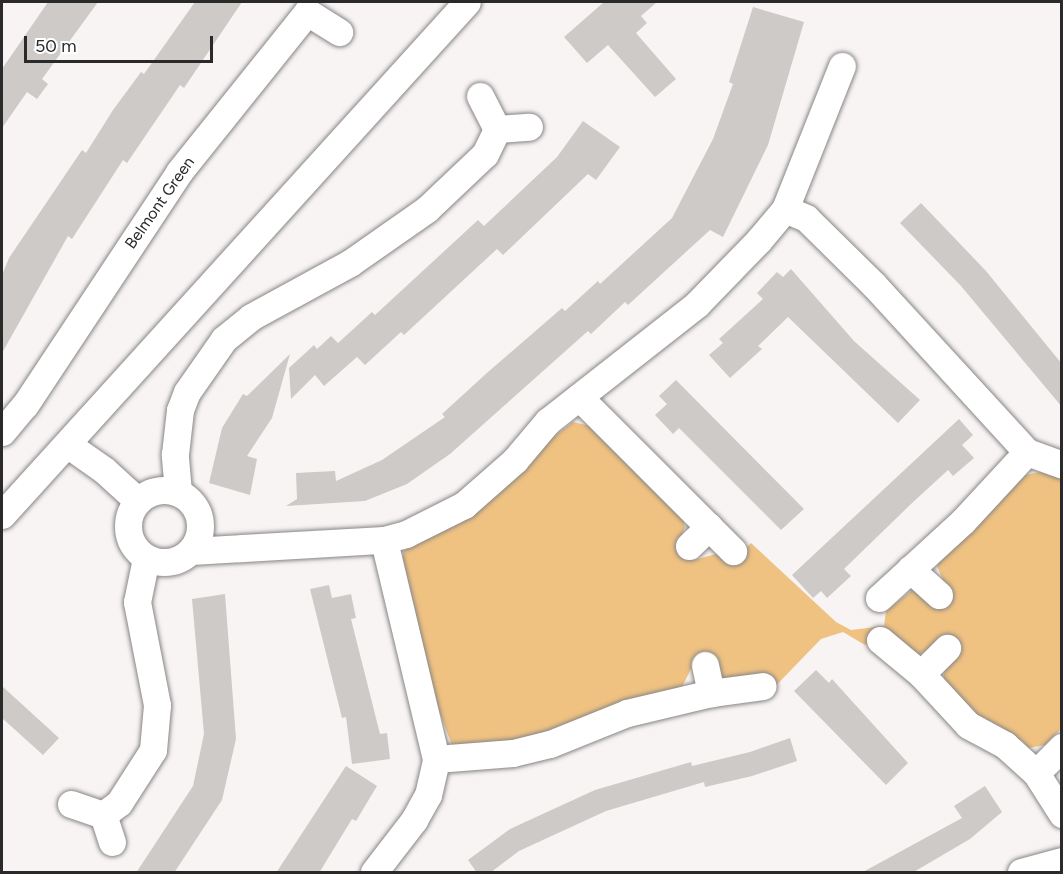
<!DOCTYPE html>
<html>
<head>
<meta charset="utf-8">
<style>
  body { margin:0 }
  #map { position:relative; width:1063px; height:874px; overflow:hidden; background:#f8f4f4; font-family:Figtree,sans-serif }
  div>[style] { position:absolute }
  .green>* { inset:0; background:#efc282 }
  .building>* { inset:0; background:#cdcac8 }
  .roads { filter:drop-shadow(0 0 2px #888585) drop-shadow(0 0 2px #888585) }
  .minor>* { height:27px; margin:-13.5px; padding:0 13.5px; transform-origin:13.5px; border-radius:13.5px; background:#fff }
  .minor>.ring { margin:-13.5px; padding:0; box-sizing:content-box; background:none; border:27px solid #fff; border-radius:50% }
  span { translate:-50% -50%; white-space:nowrap; text-align:center; line-height:1.15; -webkit-text-stroke:4.5px #fff; paint-order:stroke }
  .street-label { font-size:16px; color:#2b2a2a }
  .frame { position:absolute; inset:0; border:3px solid #2b2a2a; pointer-events:none }
  .scale { position:absolute; left:24px; top:36px; width:189px; height:27px; box-sizing:border-box; border:3px solid #2b2a2a; border-top:0; padding-left:8px; font-size:18px; line-height:21px; white-space:nowrap; color:#2b2a2a; -webkit-text-stroke:4px #fff; paint-order:stroke }
</style>
</head>
<body>
<div id="map">
  <div class="green">
    <div style="clip-path:polygon(573px 422px,590px 426px,683px 519px,685px 527px,678px 545px,694px 560px,716px 554px,731px 563px,751px 543px,836px 622px,851px 630px,884px 626px,886px 611px,915px 588px,943px 580px,937px 566px,940px 559px,1025px 475px,1040px 472px,1061px 479px,1061px 729px,1045px 745px,1029px 748px,1022px 741px,977px 719px,943px 684px,945px 667px,929px 650px,919px 654px,871px 641px,865px 645px,843px 632px,821px 639px,761px 701px,756px 680px,724px 682px,714px 662px,691px 669px,680px 691px,523px 747px,453px 748px,435px 700px,401px 566px,404px 551px)"></div>
  </div>
  <div class="building">
    <div style="clip-path:polygon(48px 2px,98px 2px,42px 79px,48px 84px,37px 99px,27px 92px,2px 128px,2px 69px)"></div>
    <div style="clip-path:polygon(195px 2px,242px 2px,184px 88px,180px 85px,127px 163px,123px 160px,72px 239px,68px 236px,2px 353px,2px 275px,9px 258px,82px 150px,86px 153px,113px 110px,141px 72px,144px 74px)"></div>
    <div style="clip-path:polygon(604px 2px,657px 2px,641px 16px,647px 23px,636px 33px,676px 79px,655px 97px,608px 45px,587px 63px,564px 37px)"></div>
    <div style="clip-path:polygon(753px 7px,804px 22px,768px 145px,723px 237px,710px 230px,628px 305px,625px 302px,591px 334px,588px 331px,450px 454px,407px 484px,365px 501px,286px 506px,297px 499px,296px 473px,335px 471px,336px 481px,382px 460px,445px 417px,442px 414px,488px 372px,562px 308px,565px 311px,598px 281px,600px 284px,672px 218px,713px 139px,733px 84px,729px 82px)"></div>
    <div style="clip-path:polygon(583px 121px,620px 147px,596px 180px,588px 174px,503px 255px,497px 249px,404px 335px,401px 332px,365px 365px,357px 357px,324px 386px,315px 375px,291px 399px,289px 368px,314px 345px,317px 349px,331px 336px,338px 343px,372px 312px,375px 315px,478px 220px,484px 226px,557px 157px)"></div>
    <div style="clip-path:polygon(921px 203px,986px 271px,1062px 364px,1062px 407px,961px 286px,900px 223px)"></div>
    <div style="clip-path:polygon(791px 269px,854px 341px,920px 400px,898px 423px,788px 317px,758px 346px,762px 349px,730px 378px,709px 355px,723px 343px,719px 339px,763px 299px,757px 293px,777px 272px,783px 277px)"></div>
    <div style="clip-path:polygon(290px 354px,272px 418px,247px 456px,257px 459px,250px 495px,209px 483px,222px 428px,243px 394px,247px 396px)"></div>
    <div style="clip-path:polygon(676px 380px,804px 509px,781px 530px,679px 428px,673px 434px,655px 415px,667px 404px,659px 396px)"></div>
    <div style="clip-path:polygon(959px 419px,973px 435px,962px 445px,974px 458px,953px 476px,948px 470px,911px 504px,844px 569px,851px 576px,827px 598px,821px 591px,813px 598px,792px 575px)"></div>
    <div style="clip-path:polygon(329px 585px,332px 598px,351px 594px,356px 618px,351px 619px,380px 734px,387px 733px,390px 759px,352px 764px,346px 717px,342px 718px,310px 589px)"></div>
    <div style="clip-path:polygon(225px 594px,236px 739px,222px 800px,174px 873px,136px 873px,193px 786px,204px 734px,192px 599px)"></div>
    <div style="clip-path:polygon(816px 670px,829px 683px,832px 679px,908px 763px,886px 785px,794px 691px)"></div>
    <div style="clip-path:polygon(2px 686px,59px 738px,43px 755px,2px 718px)"></div>
    <div style="clip-path:polygon(790px 738px,797px 761px,752px 776px,705px 787px,704px 782px,606px 811px,519px 851px,490px 873px,477px 873px,468px 860px,510px 829px,595px 790px,691px 762px,692px 766px,750px 752px)"></div>
    <div style="clip-path:polygon(346px 766px,377px 786px,356px 821px,352px 819px,319px 873px,276px 873px)"></div>
    <div style="clip-path:polygon(985px 786px,1002px 812px,970px 839px,912px 873px,861px 873px,962px 818px,954px 806px)"></div>
  </div>
  <div class="roads">
    <div class="minor">
      <div style="left:480px;top:96px;width:37px;rotate:63deg"></div>
      <div style="left:785px;top:209px;width:23px;rotate:23deg"></div>
      <div style="left:806px;top:218px;width:95px;rotate:44.6deg"></div>
      <div style="left:874px;top:285px;width:226px;rotate:47.5deg"></div>
      <div style="left:1027px;top:452px;width:37px;rotate:20deg"></div>
      <div style="left:579px;top:397px;width:218px;rotate:45deg"></div>
      <div style="left:2px;top:432px;width:35px;rotate:-50deg"></div>
      <div style="left:25px;top:405px;width:279px;rotate:-56.5deg"></div>
      <div style="left:179px;top:172px;width:205px;rotate:-51.3deg"></div>
      <div style="left:307px;top:12px;width:38px;rotate:32deg"></div>
      <div style="left:67px;top:444px;width:45px;rotate:35.1deg"></div>
      <div style="left:104px;top:470px;width:46px;rotate:42.4deg"></div>
      <div class="ring" style="left:128px;top:490px;width:45px;height:45px"></div>
      <div style="left:178px;top:492px;width:38px;rotate:-95deg"></div>
      <div style="left:175px;top:454px;width:44px;rotate:-83.5deg"></div>
      <div style="left:180px;top:410px;width:19px;rotate:-69deg"></div>
      <div style="left:187px;top:392px;width:65px;rotate:-55.1deg"></div>
      <div style="left:224px;top:339px;width:35px;rotate:-39deg"></div>
      <div style="left:251px;top:317px;width:113px;rotate:-28.6deg"></div>
      <div style="left:350px;top:263px;width:94px;rotate:-35deg"></div>
      <div style="left:427px;top:209px;width:80px;rotate:-43.5deg"></div>
      <div style="left:485px;top:154px;width:28px;rotate:-64deg"></div>
      <div style="left:497px;top:129px;width:32px;rotate:-4deg"></div>
      <div style="left:2px;top:515px;width:692px;rotate:-47.81deg"></div>
      <div style="left:689px;top:546px;width:28px;rotate:-44deg"></div>
      <div style="left:191px;top:551px;width:193px;rotate:-3.3deg"></div>
      <div style="left:384px;top:540px;width:23px;rotate:-15deg"></div>
      <div style="left:406px;top:534px;width:65px;rotate:-26.6deg"></div>
      <div style="left:464px;top:505px;width:68px;rotate:-41.4deg"></div>
      <div style="left:515px;top:460px;width:51px;rotate:-49.8deg"></div>
      <div style="left:548px;top:421px;width:189px;rotate:-38.1deg"></div>
      <div style="left:697px;top:304px;width:89px;rotate:-45.9deg"></div>
      <div style="left:759px;top:240px;width:40px;rotate:-50deg"></div>
      <div style="left:785px;top:209px;width:154px;rotate:-68.3deg"></div>
      <div style="left:910px;top:569px;width:39px;rotate:42deg"></div>
      <div style="left:879px;top:598px;width:114px;rotate:-42.5deg"></div>
      <div style="left:963px;top:521px;width:94px;rotate:-47.2deg"></div>
      <div style="left:880px;top:640px;width:53px;rotate:39.7deg"></div>
      <div style="left:921px;top:674px;width:69px;rotate:47.3deg"></div>
      <div style="left:968px;top:725px;width:42px;rotate:28.4deg"></div>
      <div style="left:1005px;top:745px;width:42px;rotate:42.1deg"></div>
      <div style="left:1036px;top:773px;width:49px;rotate:57.6deg"></div>
      <div style="left:705px;top:665px;width:29px;rotate:78deg"></div>
      <div style="left:921px;top:674px;width:37px;rotate:-45deg"></div>
      <div style="left:436px;top:759px;width:77px;rotate:-4.5deg"></div>
      <div style="left:513px;top:753px;width:38px;rotate:-14deg"></div>
      <div style="left:550px;top:744px;width:83px;rotate:-21.9deg"></div>
      <div style="left:627px;top:713px;width:86px;rotate:-13.4deg"></div>
      <div style="left:711px;top:693px;width:52px;rotate:-7.7deg"></div>
      <div style="left:1036px;top:773px;width:37px;rotate:-45deg"></div>
      <div style="left:71px;top:804px;width:34px;rotate:19deg"></div>
      <div style="left:112px;top:842px;width:28px;rotate:-108deg"></div>
      <div style="left:103px;top:815px;width:20px;rotate:-37deg"></div>
      <div style="left:119px;top:803px;width:63px;rotate:-57.3deg"></div>
      <div style="left:153px;top:750px;width:45px;rotate:-84.9deg"></div>
      <div style="left:157px;top:705px;width:105px;rotate:-101deg"></div>
      <div style="left:137px;top:602px;width:45px;rotate:-78.4deg"></div>
      <div style="left:374px;top:872px;width:66px;rotate:-52.4deg"></div>
      <div style="left:414px;top:820px;width:29px;rotate:-61deg"></div>
      <div style="left:428px;top:795px;width:37px;rotate:-77deg"></div>
      <div style="left:436px;top:759px;width:225px;rotate:-103.4deg"></div>
      <div style="left:1021px;top:872px;width:42px;rotate:-15deg"></div>
    </div>
  </div>
  <div class="street-label">
    <span style="left:160px;top:203px;rotate:-55deg">Belmont Green</span>
  </div>
  <div class="frame"></div>
  <div class="scale">50 m</div>
</div>
</body>
</html>
